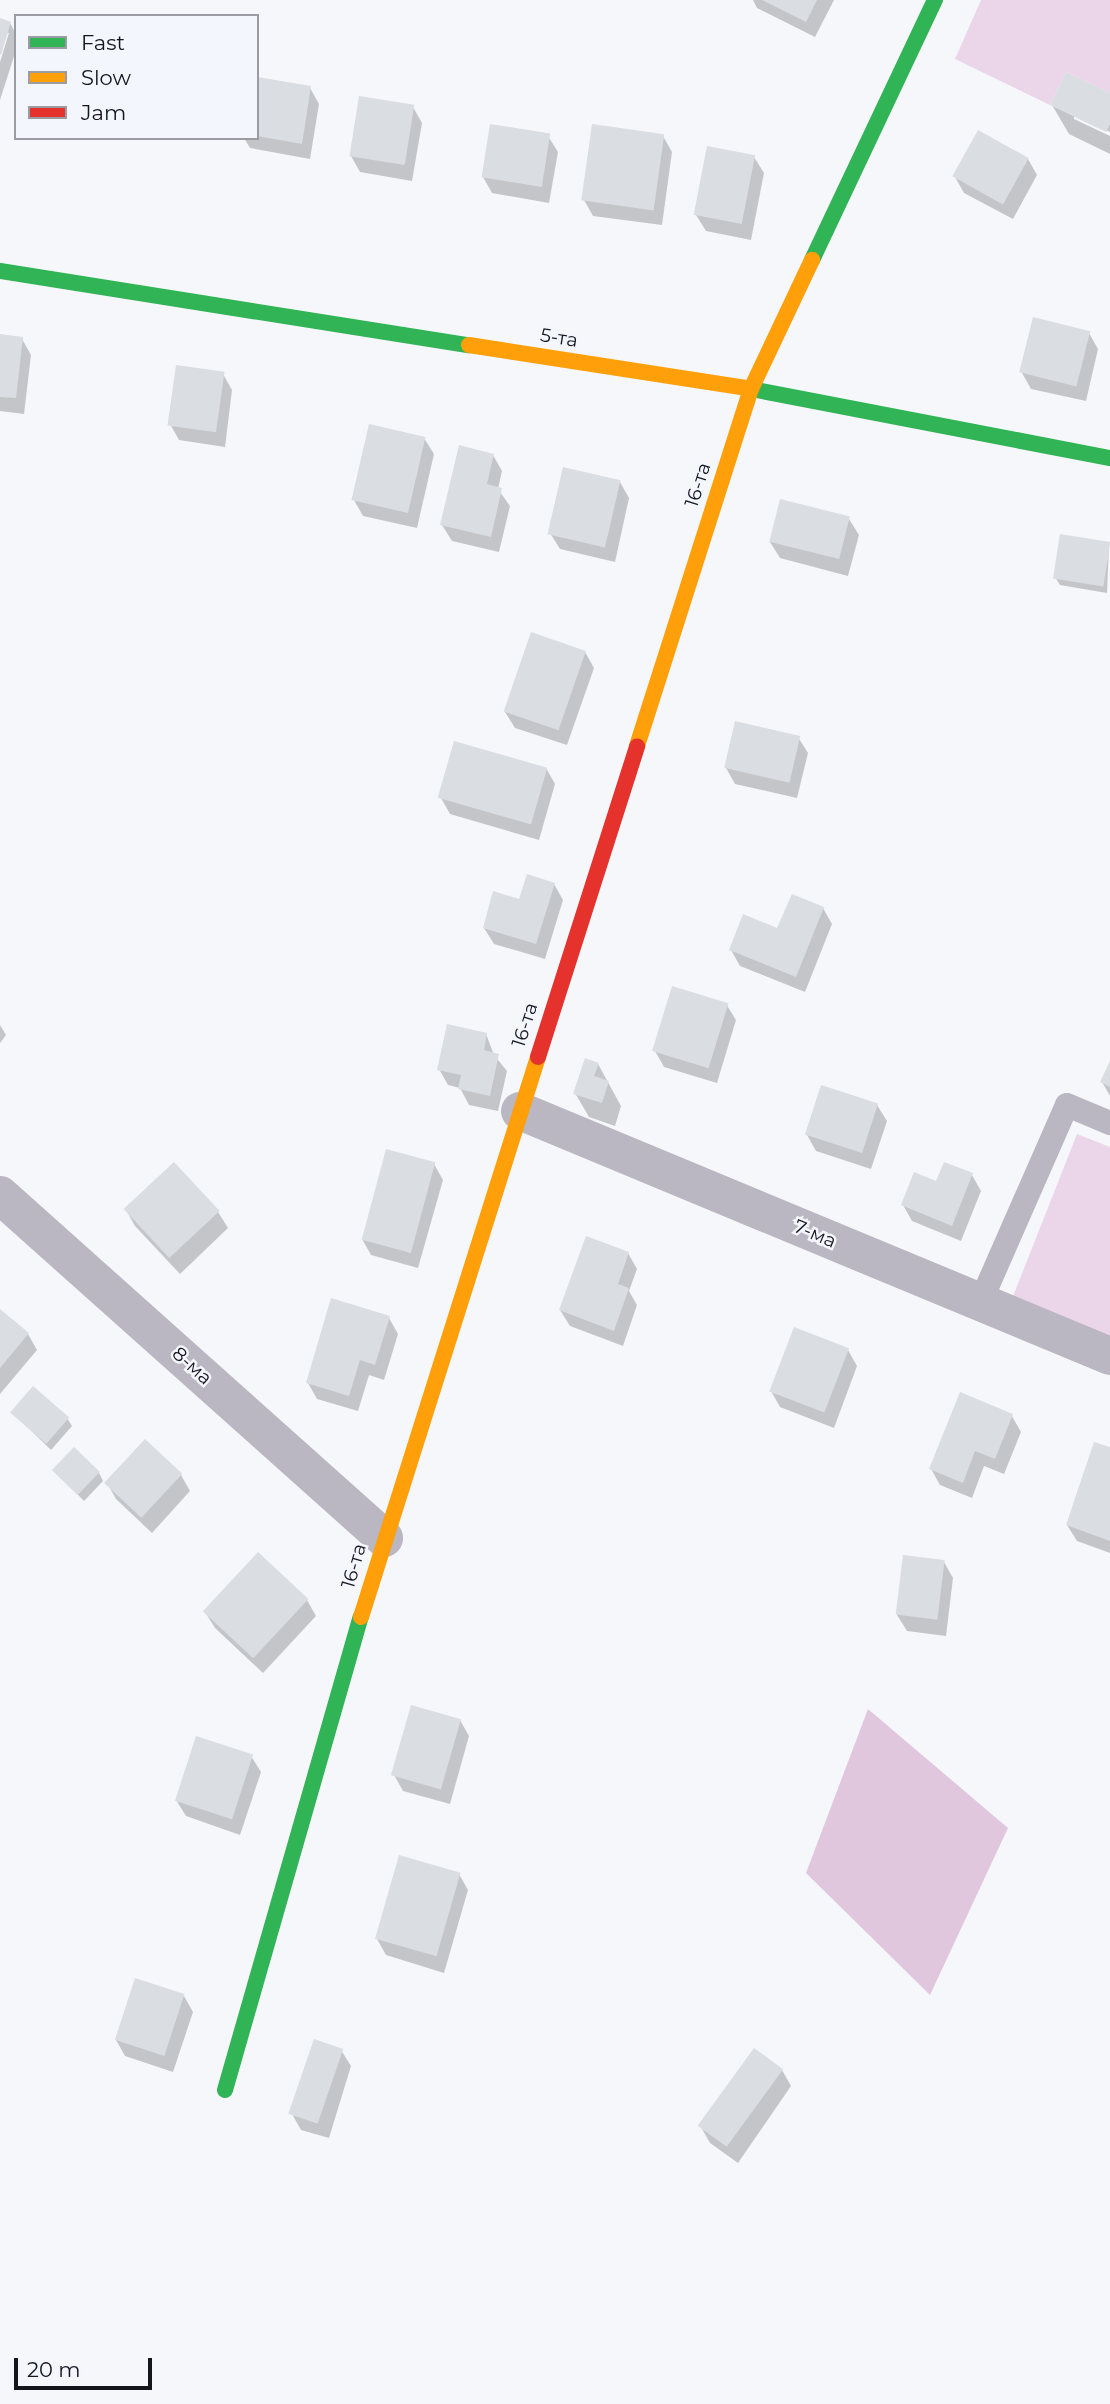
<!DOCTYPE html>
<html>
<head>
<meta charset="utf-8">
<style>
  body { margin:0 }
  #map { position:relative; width:1110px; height:2404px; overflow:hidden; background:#f6f7fb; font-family:Montserrat,sans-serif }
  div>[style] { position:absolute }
  .green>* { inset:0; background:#ebd5e9 }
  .forest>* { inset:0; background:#e0c7de }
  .shadow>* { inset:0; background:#0003 }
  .building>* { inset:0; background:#dadde1; transform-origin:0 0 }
  .lane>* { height:24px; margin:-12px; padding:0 12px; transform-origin:12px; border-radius:12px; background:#bab6c2 }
  .street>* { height:38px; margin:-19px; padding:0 19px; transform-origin:19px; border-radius:19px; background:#bab6c2 }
  .fast>* { height:16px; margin:-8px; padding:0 8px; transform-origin:8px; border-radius:8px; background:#30b455 }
  .slow>* { height:16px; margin:-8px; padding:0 8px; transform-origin:8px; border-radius:8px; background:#ff9f0a }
  .jam>* { height:16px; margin:-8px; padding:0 8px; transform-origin:8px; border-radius:8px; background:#e5322d }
  span { translate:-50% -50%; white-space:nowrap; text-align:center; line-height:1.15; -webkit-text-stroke:5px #f4f6fd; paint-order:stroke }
  .street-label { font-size:19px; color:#15161c }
  .legend { position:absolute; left:14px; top:14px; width:245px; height:126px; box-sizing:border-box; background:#f4f6fd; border:2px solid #9b9ca3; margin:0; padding:9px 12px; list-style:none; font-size:21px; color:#15161c }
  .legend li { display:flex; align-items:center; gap:14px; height:35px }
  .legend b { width:35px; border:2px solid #9b9ca3 }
  .scale { position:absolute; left:14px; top:2358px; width:138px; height:32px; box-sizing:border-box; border:4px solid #15161c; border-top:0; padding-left:9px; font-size:21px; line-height:24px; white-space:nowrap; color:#15161c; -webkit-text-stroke:5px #f4f6fd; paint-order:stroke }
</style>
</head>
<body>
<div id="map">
  <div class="green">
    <div style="clip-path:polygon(981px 0,1110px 0,1110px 93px,1066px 72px,1050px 105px,955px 59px)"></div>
    <div style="clip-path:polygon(1077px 1134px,1110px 1147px,1110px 1344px,1010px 1304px)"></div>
  </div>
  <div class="forest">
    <div style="clip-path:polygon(868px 1709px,1008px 1828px,930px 1995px,806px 1873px)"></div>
  </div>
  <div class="shadow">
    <div style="clip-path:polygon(753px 0,834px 0,815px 37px,757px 8px)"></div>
    <div style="clip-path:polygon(0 20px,10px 23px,16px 34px,16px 50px,0 100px,0 62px,9px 33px,6px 33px,0 51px)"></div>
    <div style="clip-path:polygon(257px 79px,310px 88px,319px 104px,310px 159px,250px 148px,244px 138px,257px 138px)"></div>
    <div style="clip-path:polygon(1110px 95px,1110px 132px,1074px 115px,1074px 119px,1110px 136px,1110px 154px,1069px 134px,1052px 105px)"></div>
    <div style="clip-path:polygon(413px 107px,422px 123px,412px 181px,360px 172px,351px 156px)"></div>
    <div style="clip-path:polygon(548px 136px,558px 152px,549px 203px,492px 193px,483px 177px)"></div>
    <div style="clip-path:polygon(663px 136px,672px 152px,662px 225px,593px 216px,584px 200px)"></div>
    <div style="clip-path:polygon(754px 157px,764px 173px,751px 240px,706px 231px,696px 215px)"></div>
    <div style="clip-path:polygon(1028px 159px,1037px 175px,1013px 219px,964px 193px,955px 177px)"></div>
    <div style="clip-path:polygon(1089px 333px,1098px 349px,1086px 401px,1031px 389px,1022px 373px)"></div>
    <div style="clip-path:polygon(0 336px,22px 339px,31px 355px,24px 414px,0 411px)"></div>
    <div style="clip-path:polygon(223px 374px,232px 390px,225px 447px,179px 440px,170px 424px)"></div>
    <div style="clip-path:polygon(424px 438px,434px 454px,417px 528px,363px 516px,354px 500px)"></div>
    <div style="clip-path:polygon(493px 455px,502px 471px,498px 489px,510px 506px,499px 552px,452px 541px,442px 525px)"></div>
    <div style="clip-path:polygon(620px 482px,629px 498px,615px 562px,560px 549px,550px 533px)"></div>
    <div style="clip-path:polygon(849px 519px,859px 535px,848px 576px,780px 558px,770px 542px)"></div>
    <div style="clip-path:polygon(1109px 544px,1107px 593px,1060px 585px,1055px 577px)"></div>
    <div style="clip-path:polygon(585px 652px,594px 668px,567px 745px,515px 728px,505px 712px)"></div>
    <div style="clip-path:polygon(798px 737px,808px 753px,797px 798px,735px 784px,726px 768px)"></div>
    <div style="clip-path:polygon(546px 768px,555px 784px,539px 840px,450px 814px,441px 798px)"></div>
    <div style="clip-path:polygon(554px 884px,563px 900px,545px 959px,494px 944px,484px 928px,520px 901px)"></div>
    <div style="clip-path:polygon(823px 908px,832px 924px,805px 992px,740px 966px,731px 950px)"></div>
    <div style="clip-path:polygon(726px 1004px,736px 1020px,717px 1083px,664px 1067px,655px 1051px)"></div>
    <div style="clip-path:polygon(0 1025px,6px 1035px,0 1043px)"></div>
    <div style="clip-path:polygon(486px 1034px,494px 1055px,507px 1071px,498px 1111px,469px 1105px,460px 1088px,448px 1085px,439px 1069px)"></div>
    <div style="clip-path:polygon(598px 1064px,621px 1106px,615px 1126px,589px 1117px,575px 1093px)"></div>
    <div style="clip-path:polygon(1110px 1065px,1110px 1096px,1102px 1082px)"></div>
    <div style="clip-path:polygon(877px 1105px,887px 1121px,871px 1169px,816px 1151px,807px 1135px)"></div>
    <div style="clip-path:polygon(434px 1164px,443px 1180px,418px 1268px,371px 1255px,362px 1239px)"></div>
    <div style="clip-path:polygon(972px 1175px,981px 1191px,961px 1241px,912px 1221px,903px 1205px)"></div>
    <div style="clip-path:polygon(126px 1210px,218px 1212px,228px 1228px,180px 1274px,135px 1226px)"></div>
    <div style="clip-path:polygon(628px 1253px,637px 1269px,629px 1291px,637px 1305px,623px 1346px,570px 1326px,560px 1310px)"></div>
    <div style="clip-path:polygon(0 1311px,28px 1334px,37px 1350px,0 1394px)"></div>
    <div style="clip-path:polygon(389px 1318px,398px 1334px,384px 1380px,369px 1375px,358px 1411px,317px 1399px,308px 1383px)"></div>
    <div style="clip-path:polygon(848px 1350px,857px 1366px,834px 1428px,780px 1407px,771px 1391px)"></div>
    <div style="clip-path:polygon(12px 1412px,67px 1418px,72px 1426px,51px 1450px)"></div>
    <div style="clip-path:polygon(1012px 1416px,1021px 1432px,1004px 1474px,984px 1466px,972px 1498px,940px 1485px,931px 1469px)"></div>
    <div style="clip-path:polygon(1110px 1449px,1110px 1553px,1077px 1541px,1067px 1525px)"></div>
    <div style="clip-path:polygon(54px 1470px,99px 1473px,103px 1481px,84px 1501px)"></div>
    <div style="clip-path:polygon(181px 1475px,190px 1491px,152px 1533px,116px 1499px,107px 1483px)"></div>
    <div style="clip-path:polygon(258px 1554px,307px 1600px,316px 1616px,263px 1673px,215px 1628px,205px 1612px)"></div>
    <div style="clip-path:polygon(944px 1562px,953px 1578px,946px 1636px,907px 1631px,897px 1615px)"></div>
    <div style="clip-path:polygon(460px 1720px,469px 1736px,450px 1804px,403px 1791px,394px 1775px)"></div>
    <div style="clip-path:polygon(251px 1756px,261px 1772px,240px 1835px,186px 1816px,176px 1800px)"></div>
    <div style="clip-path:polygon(459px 1874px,468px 1890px,444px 1973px,386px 1955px,377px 1939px)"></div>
    <div style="clip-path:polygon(184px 1996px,193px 2012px,173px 2072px,125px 2056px,116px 2040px)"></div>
    <div style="clip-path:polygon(341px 2050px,351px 2066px,329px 2138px,301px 2130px,292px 2114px)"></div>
    <div style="clip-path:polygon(782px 2070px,791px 2086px,738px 2163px,710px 2143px,701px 2127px)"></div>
  </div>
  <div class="building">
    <div style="clip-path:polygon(762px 0,817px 0,806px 22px)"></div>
    <div style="clip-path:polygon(0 18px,11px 22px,1px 55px,0 55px)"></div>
    <div style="clip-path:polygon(1066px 72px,1110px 93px,1110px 124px,1106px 132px,1050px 105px)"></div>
    <div style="clip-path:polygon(257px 77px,311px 86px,302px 144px,257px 136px)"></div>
    <div style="left:359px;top:96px;width:56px;height:61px;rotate:9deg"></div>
    <div style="left:490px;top:124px;width:61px;height:54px;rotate:9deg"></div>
    <div style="left:592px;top:124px;width:73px;height:77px;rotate:8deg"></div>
    <div style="left:978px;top:130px;width:58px;height:53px;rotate:29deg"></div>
    <div style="left:707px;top:146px;width:49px;height:70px;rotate:11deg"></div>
    <div style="left:1033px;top:317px;width:59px;height:57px;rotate:14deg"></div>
    <div style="clip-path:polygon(0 334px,23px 337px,16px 398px,0 397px)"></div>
    <div style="left:176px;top:365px;width:49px;height:61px;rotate:8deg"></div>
    <div style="left:369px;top:424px;width:58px;height:78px;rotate:13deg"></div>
    <div style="clip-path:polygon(459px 445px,494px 454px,487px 484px,502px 488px,491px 537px,440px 525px)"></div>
    <div style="left:563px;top:467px;width:59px;height:69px;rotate:13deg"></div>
    <div style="left:780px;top:499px;width:72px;height:44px;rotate:14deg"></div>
    <div style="left:1060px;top:534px;width:51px;height:45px;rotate:9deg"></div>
    <div style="left:531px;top:632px;width:58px;height:84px;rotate:19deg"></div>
    <div style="left:735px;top:721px;width:67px;height:48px;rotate:13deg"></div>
    <div style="left:454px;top:741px;width:97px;height:59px;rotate:16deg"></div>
    <div style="clip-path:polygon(527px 874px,555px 883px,536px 944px,483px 928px,493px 891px,519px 899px)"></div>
    <div style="clip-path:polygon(792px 894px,824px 907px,796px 977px,729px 950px,743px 914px,777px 928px)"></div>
    <div style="left:672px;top:986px;width:59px;height:68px;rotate:17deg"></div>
    <div style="clip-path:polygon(447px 1024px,487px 1033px,484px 1050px,499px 1054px,490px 1096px,458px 1089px,461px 1075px,437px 1070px)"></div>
    <div style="clip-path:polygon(585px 1058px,599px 1063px,594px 1076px,609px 1081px,602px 1103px,573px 1094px)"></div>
    <div style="clip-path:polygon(1110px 1061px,1110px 1087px,1100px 1082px)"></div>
    <div style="left:821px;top:1085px;width:60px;height:52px;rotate:18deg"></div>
    <div style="left:386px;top:1149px;width:51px;height:94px;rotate:15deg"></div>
    <div style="left:174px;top:1162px;width:67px;height:69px;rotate:47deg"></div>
    <div style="clip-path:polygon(944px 1162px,973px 1173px,952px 1226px,901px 1205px,914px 1172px,936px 1181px)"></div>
    <div style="clip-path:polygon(586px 1236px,629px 1252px,618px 1284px,629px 1288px,614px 1331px,559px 1310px)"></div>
    <div style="clip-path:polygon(331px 1298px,390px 1316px,375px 1365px,360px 1360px,349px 1396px,306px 1383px)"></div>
    <div style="clip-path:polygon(0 1309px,29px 1333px,0 1368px)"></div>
    <div style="left:794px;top:1327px;width:59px;height:69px;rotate:21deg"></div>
    <div style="left:33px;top:1386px;width:48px;height:35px;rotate:41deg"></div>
    <div style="clip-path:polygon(960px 1392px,1013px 1414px,995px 1459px,975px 1451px,963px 1483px,929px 1469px)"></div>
    <div style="left:145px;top:1439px;width:51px;height:60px;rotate:43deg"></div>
    <div style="clip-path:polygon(1094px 1442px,1110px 1447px,1110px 1541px,1066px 1525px)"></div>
    <div style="left:74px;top:1447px;width:36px;height:32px;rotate:44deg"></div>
    <div style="left:258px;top:1552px;width:69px;height:81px;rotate:43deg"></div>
    <div style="left:903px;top:1555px;width:42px;height:60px;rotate:7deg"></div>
    <div style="left:411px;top:1705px;width:52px;height:73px;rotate:16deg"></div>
    <div style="left:196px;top:1736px;width:60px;height:68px;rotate:18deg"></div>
    <div style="left:399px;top:1855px;width:64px;height:87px;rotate:16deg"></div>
    <div style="left:135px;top:1978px;width:52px;height:65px;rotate:18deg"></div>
    <div style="left:314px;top:2039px;width:31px;height:79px;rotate:19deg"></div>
    <div style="left:754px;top:2048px;width:36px;height:96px;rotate:36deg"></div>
  </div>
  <div class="lane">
    <div style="left:980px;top:1303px;width:216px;rotate:-66.3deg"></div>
    <div style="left:1067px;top:1105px;width:47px;rotate:22.7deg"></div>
  </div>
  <div class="street">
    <div style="left:520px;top:1111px;width:639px;rotate:22.55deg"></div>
    <div style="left:0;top:1195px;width:515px;rotate:41.77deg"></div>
  </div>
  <div class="fast">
    <div style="left:812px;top:260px;width:288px;rotate:-64.7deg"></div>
    <div style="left:0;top:271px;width:475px;rotate:9deg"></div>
    <div style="left:746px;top:388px;width:371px;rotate:10.9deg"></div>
    <div style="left:225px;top:2090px;width:492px;rotate:-74deg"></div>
  </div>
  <div class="slow">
    <div style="left:469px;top:345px;width:280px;rotate:8.8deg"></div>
    <div style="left:637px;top:746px;width:375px;rotate:-72.3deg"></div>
    <div style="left:751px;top:389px;width:143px;rotate:-64.7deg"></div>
    <div style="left:361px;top:1617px;width:587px;rotate:-72.46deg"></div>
  </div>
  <div class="jam">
    <div style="left:538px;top:1057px;width:326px;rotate:-72.3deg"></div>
  </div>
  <div class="street-label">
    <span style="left:559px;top:338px;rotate:9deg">5-та</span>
    <span style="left:698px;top:485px;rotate:-72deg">16-та</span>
    <span style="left:525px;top:1025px;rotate:-72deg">16-та</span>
    <span style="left:815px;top:1234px;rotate:23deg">7-ма</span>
    <span style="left:192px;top:1366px;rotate:42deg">8-ма</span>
    <span style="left:354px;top:1566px;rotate:-74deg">16-та</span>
  </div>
  <ul class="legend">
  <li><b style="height:9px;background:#30b455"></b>Fast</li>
  <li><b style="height:9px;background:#ff9f0a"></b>Slow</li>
  <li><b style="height:9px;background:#e5322d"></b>Jam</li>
  </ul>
  <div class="scale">20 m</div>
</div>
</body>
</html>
